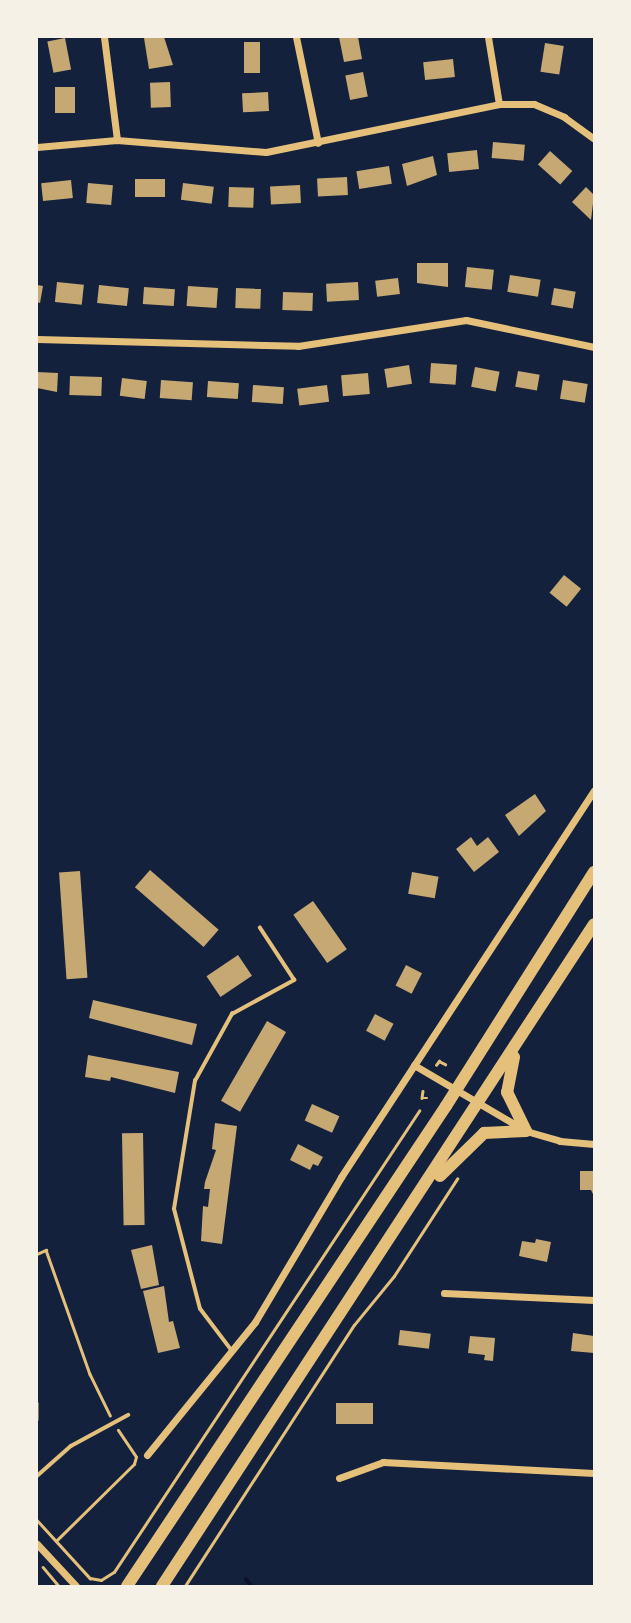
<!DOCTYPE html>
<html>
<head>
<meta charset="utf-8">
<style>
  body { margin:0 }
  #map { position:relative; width:631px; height:1623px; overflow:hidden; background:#14213d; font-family:"DM Sans",sans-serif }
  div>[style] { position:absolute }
  .stream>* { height:3.5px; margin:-1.75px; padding:0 1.75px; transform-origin:1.75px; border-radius:1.75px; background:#0b132b }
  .building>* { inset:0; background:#c6a872; transform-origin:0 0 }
  .path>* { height:2.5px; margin:-1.25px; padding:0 1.25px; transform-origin:1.25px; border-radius:1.25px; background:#e5c07b }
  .service>* { height:3.5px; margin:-1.75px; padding:0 1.75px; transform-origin:1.75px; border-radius:1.75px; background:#e5c07b }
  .minor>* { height:7px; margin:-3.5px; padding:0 3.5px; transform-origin:3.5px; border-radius:3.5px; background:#e5c07b }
  .primary>* { height:12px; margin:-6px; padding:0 6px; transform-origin:6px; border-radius:6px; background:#e5c07b }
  span { translate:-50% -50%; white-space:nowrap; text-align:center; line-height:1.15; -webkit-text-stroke:7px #f6f1e7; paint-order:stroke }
  .frame { position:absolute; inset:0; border:38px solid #f6f1e7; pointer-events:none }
</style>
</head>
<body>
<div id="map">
  <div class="stream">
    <div style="left:246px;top:1579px;width:9px;rotate:49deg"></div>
  </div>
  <div class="building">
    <div style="clip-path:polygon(151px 37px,164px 37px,173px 65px,149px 69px,144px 38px)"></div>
    <div style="clip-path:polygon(339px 37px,358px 37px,362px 59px,344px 62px)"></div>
    <div style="left:65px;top:38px;width:32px;height:18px;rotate:79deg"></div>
    <div style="left:244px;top:42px;width:16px;height:31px"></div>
    <div style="left:545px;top:43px;width:19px;height:29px;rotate:9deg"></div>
    <div style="left:453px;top:59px;width:18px;height:30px;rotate:84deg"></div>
    <div style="left:363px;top:72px;width:25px;height:18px;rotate:79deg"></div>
    <div style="left:170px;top:82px;width:25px;height:20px;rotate:88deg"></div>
    <div style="left:75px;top:87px;width:26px;height:20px;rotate:90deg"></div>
    <div style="left:268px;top:92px;width:19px;height:26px;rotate:87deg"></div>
    <div style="left:493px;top:142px;width:32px;height:16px;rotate:5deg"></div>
    <div style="left:477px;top:150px;width:19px;height:30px;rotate:84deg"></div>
    <div style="left:550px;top:151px;width:30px;height:18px;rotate:42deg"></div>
    <div style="clip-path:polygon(433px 156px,437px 175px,407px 186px,402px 164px)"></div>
    <div style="left:389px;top:166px;width:18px;height:33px;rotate:81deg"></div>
    <div style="left:347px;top:177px;width:18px;height:30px;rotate:87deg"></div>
    <div style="left:135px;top:179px;width:30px;height:18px"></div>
    <div style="left:71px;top:180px;width:18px;height:30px;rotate:84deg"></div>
    <div style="left:88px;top:183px;width:25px;height:20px;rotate:5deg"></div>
    <div style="left:183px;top:183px;width:31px;height:17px;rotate:7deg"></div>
    <div style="left:300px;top:185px;width:18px;height:30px;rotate:87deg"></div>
    <div style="left:229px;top:187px;width:25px;height:20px;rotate:2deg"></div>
    <div style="clip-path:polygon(586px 187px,594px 195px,591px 220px,572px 202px)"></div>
    <div style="clip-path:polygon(417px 263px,448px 263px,448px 287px,417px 283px)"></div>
    <div style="left:467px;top:267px;width:27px;height:20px;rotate:6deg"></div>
    <div style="left:510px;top:275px;width:31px;height:17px;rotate:9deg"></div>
    <div style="left:398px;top:278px;width:16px;height:23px;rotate:83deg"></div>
    <div style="left:57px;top:282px;width:27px;height:20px;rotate:6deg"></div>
    <div style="left:358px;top:282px;width:18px;height:32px;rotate:87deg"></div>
    <div style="clip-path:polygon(37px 285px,43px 286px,40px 303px,37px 302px)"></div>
    <div style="left:99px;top:285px;width:30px;height:18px;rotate:6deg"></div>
    <div style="left:188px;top:286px;width:30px;height:20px;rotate:4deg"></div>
    <div style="left:144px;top:287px;width:31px;height:17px;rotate:4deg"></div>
    <div style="left:236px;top:288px;width:25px;height:20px;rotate:2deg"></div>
    <div style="left:554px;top:288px;width:22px;height:17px;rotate:10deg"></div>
    <div style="left:283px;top:292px;width:30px;height:18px;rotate:2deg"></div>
    <div style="left:431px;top:363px;width:26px;height:20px;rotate:4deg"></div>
    <div style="left:409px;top:365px;width:19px;height:25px;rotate:81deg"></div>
    <div style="left:475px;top:367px;width:25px;height:20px;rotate:11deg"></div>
    <div style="left:518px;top:371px;width:22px;height:16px;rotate:10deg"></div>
    <div style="clip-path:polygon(37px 372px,58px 373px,57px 392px,37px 388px)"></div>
    <div style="left:368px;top:373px;width:21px;height:27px;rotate:85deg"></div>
    <div style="left:70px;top:376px;width:32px;height:19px;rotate:2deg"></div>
    <div style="left:122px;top:378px;width:25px;height:18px;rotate:7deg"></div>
    <div style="left:161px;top:380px;width:32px;height:18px;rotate:4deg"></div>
    <div style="left:563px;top:380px;width:25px;height:19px;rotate:9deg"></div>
    <div style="left:208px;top:381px;width:31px;height:16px;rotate:4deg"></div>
    <div style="left:253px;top:385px;width:31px;height:17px;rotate:4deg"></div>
    <div style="left:327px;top:385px;width:17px;height:30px;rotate:83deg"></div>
    <div style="left:564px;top:575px;width:22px;height:23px;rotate:39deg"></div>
    <div style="clip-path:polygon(535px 794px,546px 811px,519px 836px,505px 815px)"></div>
    <div style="clip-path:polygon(471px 837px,477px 846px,488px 837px,499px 852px,474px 872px,456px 849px)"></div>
    <div style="left:150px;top:870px;width:91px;height:23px;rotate:41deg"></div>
    <div style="left:80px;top:871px;width:107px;height:21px;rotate:86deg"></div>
    <div style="left:412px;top:872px;width:27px;height:22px;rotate:10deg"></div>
    <div style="left:313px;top:901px;width:59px;height:24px;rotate:55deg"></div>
    <div style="left:238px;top:955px;width:25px;height:38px;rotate:56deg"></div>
    <div style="left:406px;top:965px;width:18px;height:23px;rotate:27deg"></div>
    <div style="clip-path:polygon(93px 1000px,197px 1024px,192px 1045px,89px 1018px)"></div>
    <div style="left:375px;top:1014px;width:21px;height:19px;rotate:28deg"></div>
    <div style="left:267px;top:1021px;width:22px;height:92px;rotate:30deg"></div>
    <div style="clip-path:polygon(88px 1055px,179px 1072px,175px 1093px,111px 1077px,110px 1081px,85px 1077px)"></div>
    <div style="left:312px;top:1104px;width:30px;height:18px;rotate:24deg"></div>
    <div style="clip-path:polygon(215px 1123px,237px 1126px,222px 1244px,201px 1241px,203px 1206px,208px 1207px,210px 1189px,204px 1189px,205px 1182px,216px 1150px,212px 1149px)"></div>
    <div style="left:143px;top:1133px;width:92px;height:21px;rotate:89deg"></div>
    <div style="clip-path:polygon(298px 1144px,323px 1157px,318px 1166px,313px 1164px,310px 1170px,290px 1160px)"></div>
    <div style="clip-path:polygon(580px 1171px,594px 1171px,594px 1196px,591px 1190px,580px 1190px)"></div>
    <div style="clip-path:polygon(536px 1239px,551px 1242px,547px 1262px,519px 1256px,522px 1241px,535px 1243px)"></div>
    <div style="clip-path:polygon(152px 1245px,159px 1285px,141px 1289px,131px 1250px)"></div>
    <div style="clip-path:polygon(164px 1286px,169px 1322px,173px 1321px,180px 1348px,158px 1353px,143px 1291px)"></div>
    <div style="left:400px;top:1330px;width:31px;height:15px;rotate:7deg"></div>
    <div style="clip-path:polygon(573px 1333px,594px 1336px,594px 1353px,571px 1351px)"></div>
    <div style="clip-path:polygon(470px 1336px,495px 1338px,493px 1361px,484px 1360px,485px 1355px,468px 1353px)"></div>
    <div style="left:373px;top:1403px;width:21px;height:37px;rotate:90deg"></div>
  </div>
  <div class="path">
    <div style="left:436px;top:1065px;width:5px;rotate:-53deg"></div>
    <div style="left:439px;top:1061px;width:7px;rotate:27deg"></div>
    <div style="left:423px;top:1091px;width:7px;rotate:98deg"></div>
    <div style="left:422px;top:1098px;width:5px"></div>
    <div style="left:37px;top:1254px;width:10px;rotate:-24deg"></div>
    <div style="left:46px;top:1250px;width:132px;rotate:70.5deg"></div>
    <div style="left:90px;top:1374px;width:46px;rotate:64deg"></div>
    <div style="left:37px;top:1403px;width:16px;rotate:90deg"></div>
    <div style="left:37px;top:1520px;width:79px;rotate:47.6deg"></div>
    <div style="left:90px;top:1578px;width:11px;rotate:10deg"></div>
    <div style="left:101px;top:1580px;width:15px;rotate:-32deg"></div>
    <div style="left:114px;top:1572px;width:553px;rotate:-56.51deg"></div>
    <div style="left:57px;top:1540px;width:108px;rotate:-44.6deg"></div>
    <div style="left:134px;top:1464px;width:7px;rotate:-74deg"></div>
    <div style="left:136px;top:1457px;width:32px;rotate:-124deg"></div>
    <div style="left:43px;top:1567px;width:25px;rotate:50deg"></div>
    <div style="left:185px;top:1586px;width:311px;rotate:-57.1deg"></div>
    <div style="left:354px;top:1325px;width:63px;rotate:-50.8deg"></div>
    <div style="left:394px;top:1276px;width:116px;rotate:-57deg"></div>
  </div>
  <div class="service">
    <div style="left:231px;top:1350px;width:51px;rotate:-127.1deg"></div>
    <div style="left:200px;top:1309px;width:103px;rotate:-104.6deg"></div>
    <div style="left:174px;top:1209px;width:130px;rotate:-80.7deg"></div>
    <div style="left:195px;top:1081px;width:77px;rotate:-61.1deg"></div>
    <div style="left:232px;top:1014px;width:71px;rotate:-28.7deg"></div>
    <div style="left:294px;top:980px;width:62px;rotate:-123.2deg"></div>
    <div style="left:37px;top:1476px;width:45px;rotate:-41.4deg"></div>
    <div style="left:71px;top:1446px;width:65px;rotate:-28.5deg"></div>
  </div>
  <div class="minor">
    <div style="left:104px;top:37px;width:104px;rotate:82.8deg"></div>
    <div style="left:296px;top:37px;width:108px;rotate:78.3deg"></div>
    <div style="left:488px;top:37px;width:68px;rotate:80.7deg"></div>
    <div style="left:37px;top:147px;width:80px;rotate:-5deg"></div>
    <div style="left:117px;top:140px;width:149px;rotate:4.6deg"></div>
    <div style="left:266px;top:152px;width:238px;rotate:-11.6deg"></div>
    <div style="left:499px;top:104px;width:35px"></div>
    <div style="left:534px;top:104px;width:33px;rotate:23deg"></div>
    <div style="left:564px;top:117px;width:37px;rotate:36deg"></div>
    <div style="left:37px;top:339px;width:261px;rotate:1.5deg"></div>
    <div style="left:298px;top:346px;width:170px;rotate:-8.8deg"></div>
    <div style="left:466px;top:320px;width:131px;rotate:11.9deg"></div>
    <div style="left:414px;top:1065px;width:130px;rotate:30.5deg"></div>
    <div style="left:526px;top:1131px;width:35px;rotate:16deg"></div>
    <div style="left:560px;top:1141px;width:34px;rotate:5deg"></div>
    <div style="left:444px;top:1293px;width:150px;rotate:2.7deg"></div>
    <div style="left:147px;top:1455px;width:171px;rotate:-50.9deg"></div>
    <div style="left:255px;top:1322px;width:169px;rotate:-59.3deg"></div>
    <div style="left:341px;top:1177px;width:462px;rotate:-56.8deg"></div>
    <div style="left:339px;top:1478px;width:47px;rotate:-20deg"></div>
    <div style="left:383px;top:1462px;width:211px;rotate:3deg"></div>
    <div style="left:37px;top:1544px;width:57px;rotate:47.1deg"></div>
  </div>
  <div class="primary">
    <div style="left:514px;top:1057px;width:36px;rotate:101deg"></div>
    <div style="left:507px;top:1092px;width:43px;rotate:64deg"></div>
    <div style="left:440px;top:1176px;width:62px;rotate:-44.3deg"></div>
    <div style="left:484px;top:1133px;width:42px;rotate:-2.7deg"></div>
    <div style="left:127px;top:1586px;width:576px;rotate:-56.39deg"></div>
    <div style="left:446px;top:1106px;width:277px;rotate:-57.7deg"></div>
    <div style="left:162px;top:1586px;width:790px;rotate:-56.87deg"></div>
  </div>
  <div class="frame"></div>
</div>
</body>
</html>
